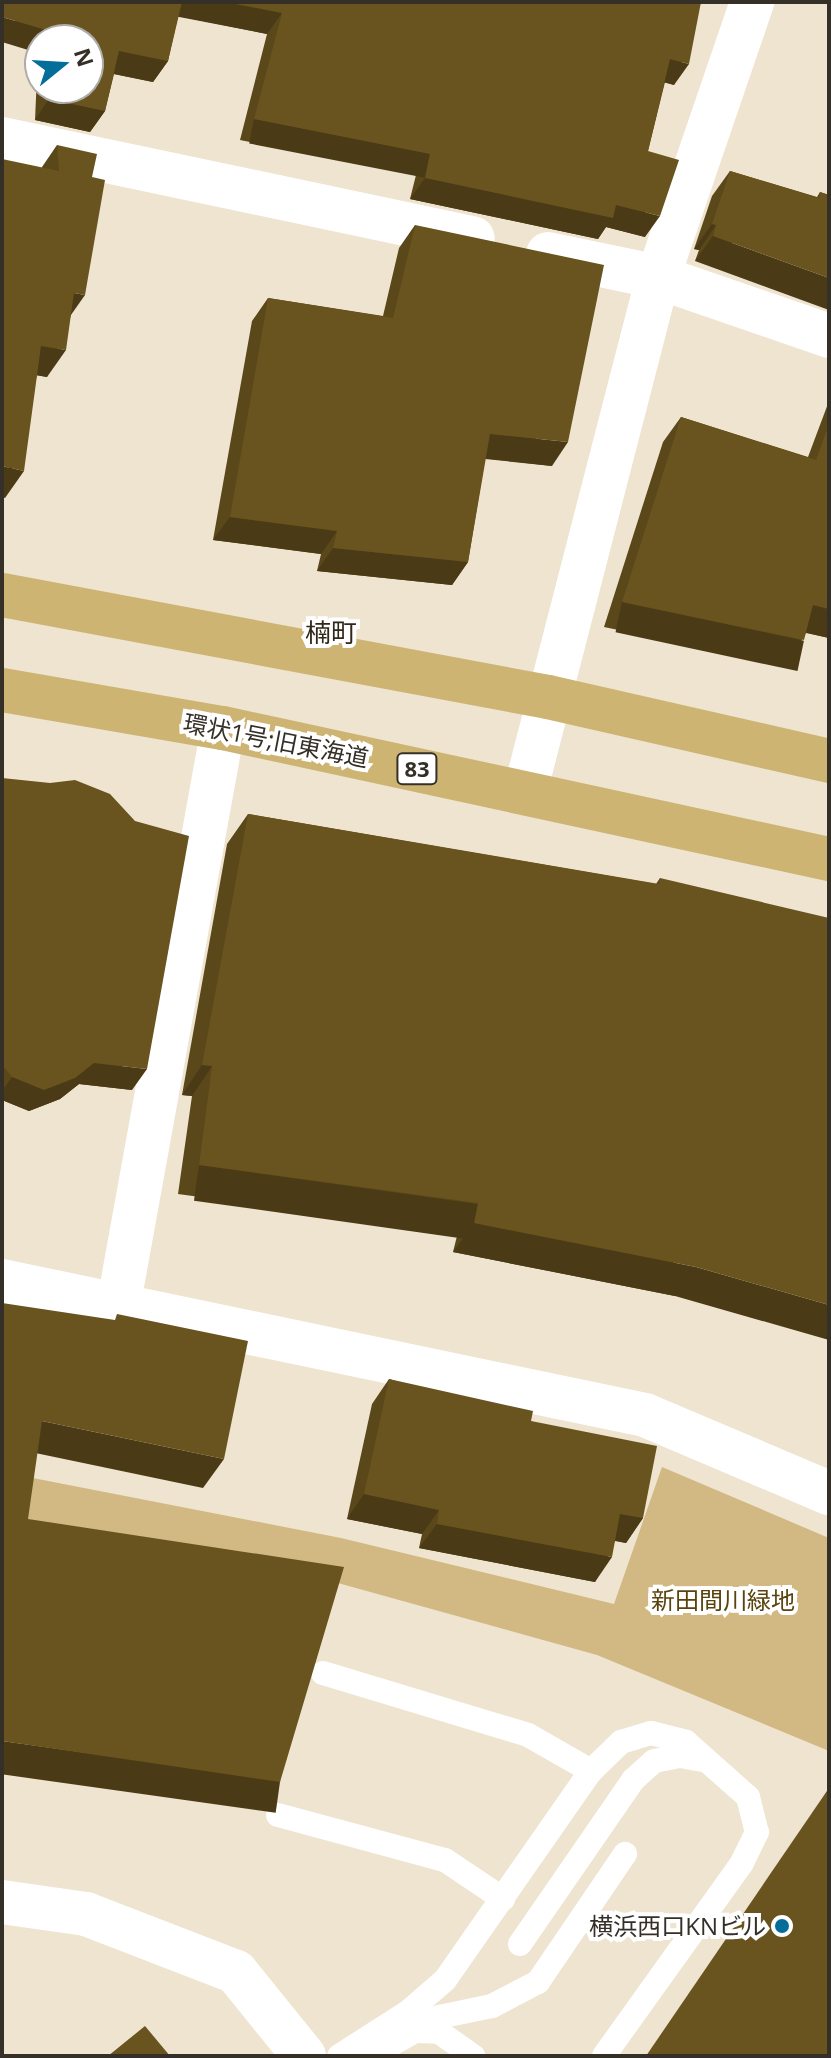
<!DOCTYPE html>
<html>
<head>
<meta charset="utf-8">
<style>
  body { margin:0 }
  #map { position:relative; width:831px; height:2058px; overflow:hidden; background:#eee4cf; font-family:"Open Sans","Noto Sans JP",sans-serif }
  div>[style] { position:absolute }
  .green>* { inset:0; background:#d2b983 }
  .service>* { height:24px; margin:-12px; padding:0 12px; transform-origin:12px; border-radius:12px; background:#fff }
  .minor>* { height:44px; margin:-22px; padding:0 22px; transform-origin:22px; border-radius:22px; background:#fff }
  .tertiary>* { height:44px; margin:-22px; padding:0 22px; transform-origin:22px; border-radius:22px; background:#fff }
  .primary>* { height:44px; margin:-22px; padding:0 22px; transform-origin:22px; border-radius:22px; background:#cdb472 }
  .wall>* { inset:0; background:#5a471a }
  .shaded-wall>* { inset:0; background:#4a3a15; transform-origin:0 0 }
  .building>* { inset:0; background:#69531e }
  .dots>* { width:22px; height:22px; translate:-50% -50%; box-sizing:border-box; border:4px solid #fff; border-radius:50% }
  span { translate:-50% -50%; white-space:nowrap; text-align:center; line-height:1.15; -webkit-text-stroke:8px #fff; paint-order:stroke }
  .shield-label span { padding:2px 6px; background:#fff; border:2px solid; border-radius:6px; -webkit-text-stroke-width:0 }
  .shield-label { font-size:22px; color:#343028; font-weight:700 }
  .street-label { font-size:24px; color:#343028 }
  .park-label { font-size:24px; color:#5a440d }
  .poi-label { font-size:24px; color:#343028 }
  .right { translate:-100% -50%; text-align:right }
  .neighbourhood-label { font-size:26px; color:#302818 }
  .frame { position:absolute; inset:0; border:4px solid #343028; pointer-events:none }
  .north { position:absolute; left:24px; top:24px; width:80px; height:80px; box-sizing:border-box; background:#fff; border:2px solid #aeaca9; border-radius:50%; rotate:72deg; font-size:22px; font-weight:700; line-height:32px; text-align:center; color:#343028 }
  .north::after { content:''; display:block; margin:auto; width:28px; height:36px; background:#046e9b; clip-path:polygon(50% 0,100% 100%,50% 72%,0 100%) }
</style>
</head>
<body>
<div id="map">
  <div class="green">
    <div style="clip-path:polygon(662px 1467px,829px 1538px,829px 1751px,597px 1655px,327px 1580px,2px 1514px,2px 1472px,341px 1538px,614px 1604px)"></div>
  </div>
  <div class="service">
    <div style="left:323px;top:1673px;width:214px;rotate:16.8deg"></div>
    <div style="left:528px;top:1735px;width:73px;rotate:29.7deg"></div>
    <div style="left:278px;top:1815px;width:173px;rotate:15.1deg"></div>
    <div style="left:445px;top:1860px;width:70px;rotate:33.9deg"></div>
    <div style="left:520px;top:1944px;width:199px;rotate:-55.4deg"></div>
    <div style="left:633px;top:1780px;width:28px;rotate:-42deg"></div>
    <div style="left:654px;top:1761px;width:26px;rotate:-11deg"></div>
    <div style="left:680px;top:1756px;width:27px;rotate:10deg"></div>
    <div style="left:415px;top:2031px;width:28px;rotate:-30deg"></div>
    <div style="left:439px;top:2017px;width:54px;rotate:-11.7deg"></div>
    <div style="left:492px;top:2006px;width:52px;rotate:-27.6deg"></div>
    <div style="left:538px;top:1982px;width:155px;rotate:-55.8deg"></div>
    <div style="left:339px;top:2056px;width:82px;rotate:-32.5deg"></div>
    <div style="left:408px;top:2012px;width:49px;rotate:-40.9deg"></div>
    <div style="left:445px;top:1980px;width:255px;rotate:-55.1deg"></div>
    <div style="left:591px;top:1771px;width:42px;rotate:-44deg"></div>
    <div style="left:621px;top:1742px;width:31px;rotate:-17deg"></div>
    <div style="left:651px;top:1733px;width:36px;rotate:14deg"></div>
    <div style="left:686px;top:1742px;width:83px;rotate:41.6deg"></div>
    <div style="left:748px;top:1797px;width:36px;rotate:76deg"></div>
    <div style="left:757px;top:1832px;width:34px;rotate:116deg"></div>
    <div style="left:742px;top:1863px;width:237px;rotate:125.6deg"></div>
    <div style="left:371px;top:2056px;width:51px;rotate:-29.6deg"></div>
    <div style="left:415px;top:2031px;width:24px;rotate:2deg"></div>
    <div style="left:439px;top:2032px;width:42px;rotate:35.2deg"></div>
  </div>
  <div class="minor">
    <div style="left:2px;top:139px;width:481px;rotate:11.9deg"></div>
    <div style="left:548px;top:254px;width:112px;rotate:11.8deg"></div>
    <div style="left:658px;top:277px;width:181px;rotate:19deg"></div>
    <div style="left:525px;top:792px;width:532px;rotate:-75.52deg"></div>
    <div style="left:658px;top:277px;width:291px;rotate:-71.1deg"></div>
    <div style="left:119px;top:1302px;width:583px;rotate:-79.73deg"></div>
    <div style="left:2px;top:1902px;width:85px;rotate:8.1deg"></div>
    <div style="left:86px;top:1914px;width:161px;rotate:21.1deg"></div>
    <div style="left:236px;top:1972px;width:108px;rotate:51deg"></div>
  </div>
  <div class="tertiary">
    <div style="left:2px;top:1281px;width:657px;rotate:11.77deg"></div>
    <div style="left:645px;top:1415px;width:200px;rotate:23deg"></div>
  </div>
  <div class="primary">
    <div style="left:2px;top:595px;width:555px;rotate:10.58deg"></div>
    <div style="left:548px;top:697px;width:288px;rotate:12.8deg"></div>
    <div style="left:2px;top:690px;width:224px;rotate:9.8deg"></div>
    <div style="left:223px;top:728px;width:620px;rotate:12.2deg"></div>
  </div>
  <div class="wall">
    <div style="clip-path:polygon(evenodd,2px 2px,701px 2px,674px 85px,665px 82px,648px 151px,645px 237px,606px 227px,598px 239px,410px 199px,416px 175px,240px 140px,267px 34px,178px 16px,168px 61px,153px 82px,114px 74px,105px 111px,90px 132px,35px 120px,38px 53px,2px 2px,40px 40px,88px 40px,88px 88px,40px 88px,40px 40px)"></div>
    <div style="clip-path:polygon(57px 145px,92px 177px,71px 315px,47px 377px,37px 375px,5px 498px,42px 167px)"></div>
    <div style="clip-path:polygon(730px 171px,817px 197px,820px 192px,829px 195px,695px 261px,699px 250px,694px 249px,712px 196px)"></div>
    <div style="clip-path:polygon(415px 225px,552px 466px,485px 459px,468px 562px,452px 585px,317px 571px,321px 554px,213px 540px,252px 321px,268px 298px,383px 316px,399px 248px)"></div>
    <div style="clip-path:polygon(829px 401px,829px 638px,806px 633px,786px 665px,604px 627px,663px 442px,681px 417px,808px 457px)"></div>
    <div style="clip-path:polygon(2px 778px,132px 1090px,79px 1084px,60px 1099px,29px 1111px,2px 1100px)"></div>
    <div style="clip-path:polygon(248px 814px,656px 884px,660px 878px,675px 1296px,453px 1252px,458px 1232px,178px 1194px,192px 1096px,182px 1095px,227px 844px)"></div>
    <div style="clip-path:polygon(389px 1379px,531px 1421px,643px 1518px,626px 1543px,615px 1541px,595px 1582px,419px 1548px,422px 1534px,347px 1519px,372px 1404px)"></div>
  </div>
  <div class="shaded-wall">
    <div style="clip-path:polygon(178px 2px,226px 2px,282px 13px,267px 34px,169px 15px)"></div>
    <div style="clip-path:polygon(2px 17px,53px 32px,47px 40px,40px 40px,40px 50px,38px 53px,2px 42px)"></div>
    <div style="clip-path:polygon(119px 51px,168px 61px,153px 82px,104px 72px)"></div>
    <div style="clip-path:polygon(670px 59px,689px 64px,674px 85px,655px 80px)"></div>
    <div style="clip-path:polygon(49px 99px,105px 111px,90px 132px,35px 120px)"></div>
    <div style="left:254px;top:119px;width:179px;height:25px;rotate:11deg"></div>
    <div style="clip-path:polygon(425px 178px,616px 205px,660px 216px,645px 237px,606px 227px,598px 239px,410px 199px)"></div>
    <div style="clip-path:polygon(712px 224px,716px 225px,699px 250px,694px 249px)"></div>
    <div style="clip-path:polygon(713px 236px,829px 278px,829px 310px,695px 261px)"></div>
    <div style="clip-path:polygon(74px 293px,85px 295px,66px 322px)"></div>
    <div style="clip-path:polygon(41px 346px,66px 350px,47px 377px,22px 373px)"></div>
    <div style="clip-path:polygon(490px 434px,568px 442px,552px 466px,473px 457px)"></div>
    <div style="clip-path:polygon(2px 466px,24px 471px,5px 498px,2px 497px)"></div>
    <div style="clip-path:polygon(230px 517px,337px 531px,321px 554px,213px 540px)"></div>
    <div style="clip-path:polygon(333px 548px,468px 562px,452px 585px,317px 571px)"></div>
    <div style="left:622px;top:602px;width:186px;height:31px;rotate:12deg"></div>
    <div style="clip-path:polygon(813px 605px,829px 609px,829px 638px,795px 630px)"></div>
    <div style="clip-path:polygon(94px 1063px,147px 1069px,132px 1090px,79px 1084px,60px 1099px,29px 1111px,2px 1100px,2px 1091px,12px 1077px)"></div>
    <div style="clip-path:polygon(202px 1065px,212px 1066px,192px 1096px,182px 1095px)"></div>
    <div style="left:199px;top:1165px;width:282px;height:36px;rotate:8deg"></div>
    <div style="clip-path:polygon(474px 1223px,696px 1267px,829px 1305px,829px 1340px,675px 1296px,453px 1252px)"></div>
    <div style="clip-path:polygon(42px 1421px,224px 1459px,203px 1488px,21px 1450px)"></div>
    <div style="clip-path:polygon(364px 1494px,439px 1510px,422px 1534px,347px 1519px)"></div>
    <div style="clip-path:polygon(620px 1514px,643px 1518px,626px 1543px,603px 1538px)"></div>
    <div style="clip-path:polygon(437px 1524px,612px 1557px,595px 1582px,419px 1548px)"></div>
    <div style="left:2px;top:1741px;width:281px;height:33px;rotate:8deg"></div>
  </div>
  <div class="building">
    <div style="clip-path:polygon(2px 2px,182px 2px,168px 61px,119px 51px,105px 111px,49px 99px,50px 88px,88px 88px,88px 40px,52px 40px,53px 32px,2px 17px)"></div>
    <div style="clip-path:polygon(226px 2px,701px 2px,689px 64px,670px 59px,648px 151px,679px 160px,660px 216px,616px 205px,613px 218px,425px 178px,430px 154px,254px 119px,282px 13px)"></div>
    <div style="clip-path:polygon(57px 145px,97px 154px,92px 177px,105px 180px,85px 295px,74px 293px,66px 350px,41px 346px,24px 471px,2px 466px,2px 159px,59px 171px)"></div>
    <div style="clip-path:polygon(730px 171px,819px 198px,820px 192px,829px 195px,829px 278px,713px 236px,716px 225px,712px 224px)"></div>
    <div style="clip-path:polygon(415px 225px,604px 265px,568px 442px,490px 434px,468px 562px,333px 548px,337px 531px,230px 517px,268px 298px,393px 318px)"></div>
    <div style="clip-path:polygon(681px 417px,816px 460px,829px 424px,829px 609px,813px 605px,804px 640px,622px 602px)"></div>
    <div style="clip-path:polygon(2px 778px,50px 783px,75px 780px,110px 794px,135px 821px,189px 836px,147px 1069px,94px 1063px,75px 1078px,44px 1090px,12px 1077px,2px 1065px)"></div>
    <div style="clip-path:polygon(248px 814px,659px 884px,660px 878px,829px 918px,829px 1305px,696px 1267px,474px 1223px,478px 1203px,199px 1165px,212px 1066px,202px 1065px)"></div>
    <div style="clip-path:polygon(2px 1303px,115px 1320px,117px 1314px,248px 1341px,224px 1459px,42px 1421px,28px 1519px,344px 1567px,280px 1782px,2px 1741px)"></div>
    <div style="clip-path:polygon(389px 1379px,533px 1411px,531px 1421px,657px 1446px,643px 1518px,620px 1514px,612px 1557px,437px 1524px,439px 1510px,364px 1494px)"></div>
    <div style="clip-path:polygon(829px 1788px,829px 2056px,646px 2056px)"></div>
    <div style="clip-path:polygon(145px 2026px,170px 2056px,108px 2056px)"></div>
  </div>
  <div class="dots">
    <div style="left:782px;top:1926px;background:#046e9b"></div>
  </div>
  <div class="shield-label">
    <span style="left:417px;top:769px">83</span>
  </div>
  <div class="street-label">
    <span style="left:276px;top:740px;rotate:11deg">環状1号;旧東海道</span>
  </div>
  <div class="park-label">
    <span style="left:723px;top:1600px">新田間川緑地</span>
  </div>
  <div class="poi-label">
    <span class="right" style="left:766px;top:1926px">横浜西口KNビル</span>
  </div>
  <div class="neighbourhood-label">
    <span style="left:331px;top:633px">楠町</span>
  </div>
  <div class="frame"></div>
  <div class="north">N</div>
</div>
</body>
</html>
